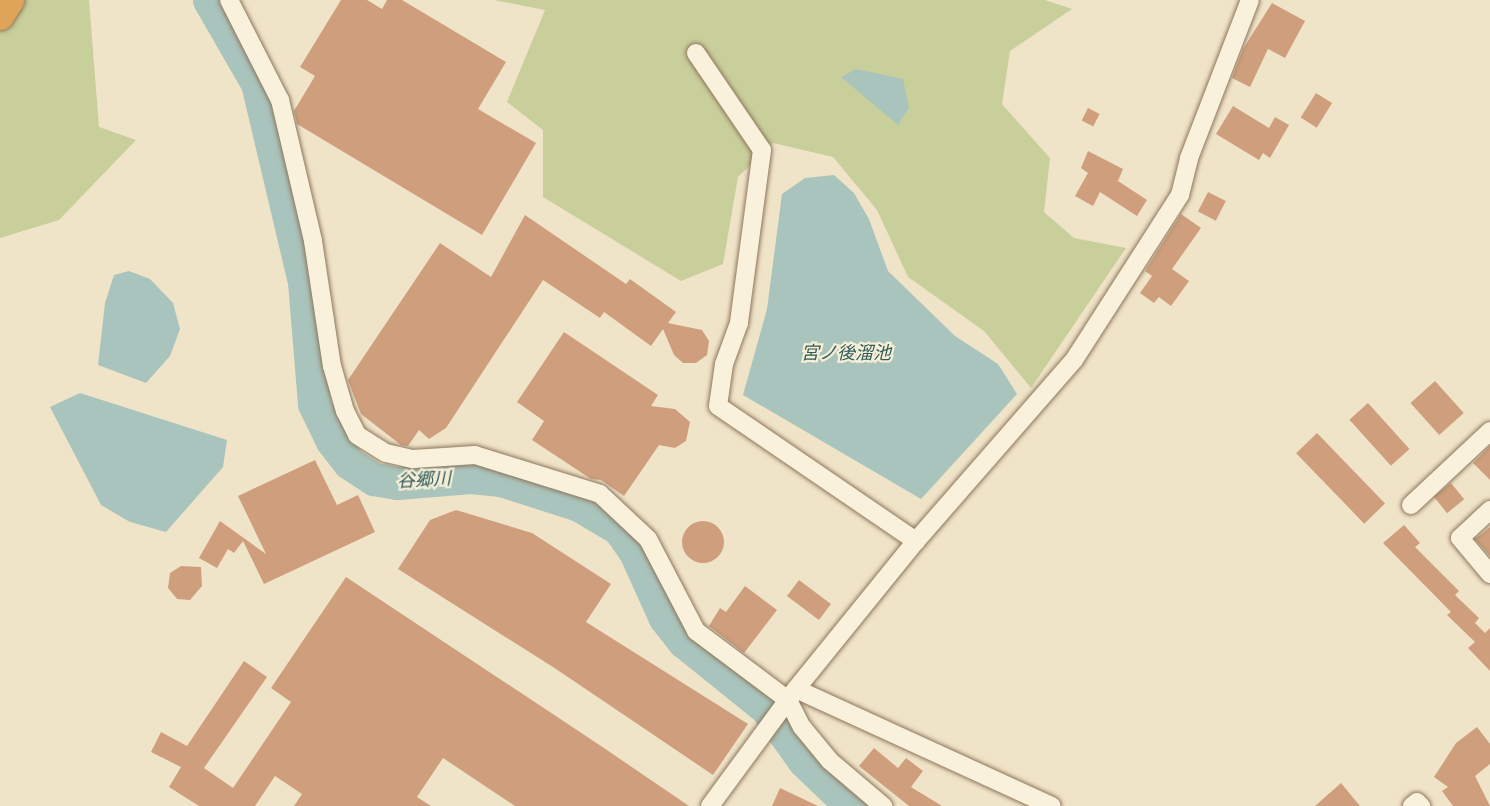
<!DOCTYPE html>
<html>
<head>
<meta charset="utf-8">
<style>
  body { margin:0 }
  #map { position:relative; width:1490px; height:806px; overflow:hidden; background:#f0e4c8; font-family:"Source Serif 4","Noto Sans JP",serif }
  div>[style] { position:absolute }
  .green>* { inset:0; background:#c9cf9b }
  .water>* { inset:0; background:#a9c4bc }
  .river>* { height:33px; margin:-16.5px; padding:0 16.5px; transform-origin:16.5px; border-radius:16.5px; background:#a9c4bc }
  .building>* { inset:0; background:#cf9f7d; transform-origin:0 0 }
  .round { border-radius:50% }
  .roads { filter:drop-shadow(0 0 2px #8d765c) drop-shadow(0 0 2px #8d765c) }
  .minor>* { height:18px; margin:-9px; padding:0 9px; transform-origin:9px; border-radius:9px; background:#faf1dc }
  .highway>* { height:27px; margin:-13.5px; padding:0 13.5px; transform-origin:13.5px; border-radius:13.5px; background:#e0a458 }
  span { translate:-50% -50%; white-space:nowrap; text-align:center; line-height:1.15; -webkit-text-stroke:4.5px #f7eed8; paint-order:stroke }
  .water-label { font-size:18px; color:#2f5d5a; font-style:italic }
</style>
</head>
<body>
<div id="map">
  <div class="green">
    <div style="clip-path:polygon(0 0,89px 0,99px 127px,136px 140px,59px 220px,0 238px)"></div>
    <div style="clip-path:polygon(494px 0,1045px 0,1072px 9px,1010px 51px,1002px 104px,1050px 158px,1044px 212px,1074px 238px,1126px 248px,1031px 388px,984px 331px,908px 277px,877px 210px,833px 157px,773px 143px,738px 177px,723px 264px,681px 281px,543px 197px,543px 130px,507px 102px,545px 10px)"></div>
  </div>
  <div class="water">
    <div style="clip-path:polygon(856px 69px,903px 79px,909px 108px,898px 125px,841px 77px)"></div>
    <div style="clip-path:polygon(834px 175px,854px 193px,869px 219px,888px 271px,955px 336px,998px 364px,1017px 394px,921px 499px,743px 395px,767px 309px,782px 194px,805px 178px)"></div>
    <div style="clip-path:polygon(129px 271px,150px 279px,173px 303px,180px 329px,170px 356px,146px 383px,98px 365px,105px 303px,114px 275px)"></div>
    <div style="clip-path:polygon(80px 393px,227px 440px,223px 467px,166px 532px,130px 522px,101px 505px,50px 407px)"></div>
  </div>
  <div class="river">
    <div style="left:209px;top:0;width:96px;rotate:60deg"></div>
    <div style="left:257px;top:83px;width:204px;rotate:76.7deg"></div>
    <div style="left:304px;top:282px;width:122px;rotate:85.3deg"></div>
    <div style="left:314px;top:404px;width:41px;rotate:64.1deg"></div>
    <div style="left:332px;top:441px;width:28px;rotate:52deg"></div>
    <div style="left:349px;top:463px;width:30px;rotate:33deg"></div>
    <div style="left:374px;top:479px;width:23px;rotate:10deg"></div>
    <div style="left:397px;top:483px;width:74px;rotate:-4.6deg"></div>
    <div style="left:471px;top:477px;width:30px;rotate:6deg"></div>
    <div style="left:501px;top:480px;width:82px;rotate:17.8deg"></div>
    <div style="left:579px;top:505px;width:47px;rotate:31deg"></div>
    <div style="left:619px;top:529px;width:28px;rotate:55deg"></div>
    <div style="left:635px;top:552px;width:72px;rotate:65.6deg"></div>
    <div style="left:665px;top:618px;width:31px;rotate:52deg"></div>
    <div style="left:684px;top:642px;width:105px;rotate:38.8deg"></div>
    <div style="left:766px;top:708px;width:65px;rotate:54.4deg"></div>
    <div style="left:804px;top:761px;width:65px;rotate:43.8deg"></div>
  </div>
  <div class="building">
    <div style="clip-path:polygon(341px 0,367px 0,382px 9px,387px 0,402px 0,506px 62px,478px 109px,536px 143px,482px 235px,297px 124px,294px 111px,315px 76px,300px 67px)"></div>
    <div style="clip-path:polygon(1272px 3px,1305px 21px,1285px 58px,1268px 49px,1250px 87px,1232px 78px,1243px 49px)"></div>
    <div style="left:1316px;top:93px;width:19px;height:29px;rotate:32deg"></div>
    <div style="clip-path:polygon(1233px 106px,1269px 128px,1275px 117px,1289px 125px,1270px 158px,1263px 153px,1259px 160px,1216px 134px)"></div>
    <div style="left:1088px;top:108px;width:13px;height:14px;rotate:27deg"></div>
    <div style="clip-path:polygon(1088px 151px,1123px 169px,1118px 181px,1147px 200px,1137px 216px,1100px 192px,1093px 206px,1075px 196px,1088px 173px,1081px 168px)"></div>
    <div style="left:1208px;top:192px;width:20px;height:22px;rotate:27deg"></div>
    <div style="clip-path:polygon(1181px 214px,1201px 228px,1172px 269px,1189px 281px,1171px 306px,1159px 297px,1154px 303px,1140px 293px,1152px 276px,1145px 271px)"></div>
    <div style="clip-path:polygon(525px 215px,626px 284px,630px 279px,676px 312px,668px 323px,702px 330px,709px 341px,707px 355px,696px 363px,683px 363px,674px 355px,663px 329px,651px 346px,604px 312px,600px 318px,543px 280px,446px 428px,429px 439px,419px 430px,408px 446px,401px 445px,361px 414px,348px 380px,440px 243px,491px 277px)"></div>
    <div style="clip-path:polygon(564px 332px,658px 395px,651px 406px,675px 409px,690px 422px,686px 441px,675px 448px,659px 445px,624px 496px,601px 480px,591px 479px,532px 440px,544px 421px,517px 402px)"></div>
    <div style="left:1435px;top:381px;width:43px;height:33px;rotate:48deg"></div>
    <div style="left:1368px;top:403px;width:62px;height:25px;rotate:48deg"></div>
    <div style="left:1317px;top:433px;width:98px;height:29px;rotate:46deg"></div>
    <div style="clip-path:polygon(1490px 446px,1490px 480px,1473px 463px)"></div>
    <div style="clip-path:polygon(315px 460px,337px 505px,358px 495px,375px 532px,264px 584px,243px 541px,234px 553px,228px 549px,217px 568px,199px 558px,220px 521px,266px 554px,238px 496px)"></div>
    <div style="left:1451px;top:483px;width:21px;height:22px;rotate:51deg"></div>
    <div style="clip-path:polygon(456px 510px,532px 533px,611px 584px,586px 622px,748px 724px,713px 775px,556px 669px,398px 569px,430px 520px)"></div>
    <div class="round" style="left:682px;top:521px;width:42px;height:42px"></div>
    <div style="clip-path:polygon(1404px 525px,1420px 543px,1415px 547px,1459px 591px,1455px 595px,1479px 618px,1475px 623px,1485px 633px,1490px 628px,1490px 671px,1468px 648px,1475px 642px,1447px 615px,1451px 612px,1383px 543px)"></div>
    <div style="clip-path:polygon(1490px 527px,1490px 556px,1475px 539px)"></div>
    <div style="clip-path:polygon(181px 566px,201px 567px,202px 586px,190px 600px,177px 599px,168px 588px,170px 573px)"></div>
    <div style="clip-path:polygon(346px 577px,601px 746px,689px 806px,515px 806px,443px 758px,417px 797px,431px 806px,294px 806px,302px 794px,275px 776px,255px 806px,199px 806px,169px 787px,181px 767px,151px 752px,161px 732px,187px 746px,244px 661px,267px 677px,204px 768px,233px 788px,291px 702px,271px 688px)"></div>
    <div style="left:799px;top:580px;width:40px;height:20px;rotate:37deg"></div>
    <div style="clip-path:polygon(745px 586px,777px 610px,744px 653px,709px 626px,720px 608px,726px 612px)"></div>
    <div style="clip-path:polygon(1477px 727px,1490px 744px,1490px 764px,1475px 776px,1490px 806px,1453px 806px,1442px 791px,1448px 787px,1434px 777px,1456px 743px)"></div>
    <div style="clip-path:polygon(874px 748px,898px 768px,906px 758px,923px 771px,911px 787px,942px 806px,909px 806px,859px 766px)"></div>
    <div style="clip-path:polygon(1341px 783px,1360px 806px,1315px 806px)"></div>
    <div style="clip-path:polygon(780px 788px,818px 806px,772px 806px)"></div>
  </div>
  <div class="roads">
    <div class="minor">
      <div style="left:229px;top:0;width:112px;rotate:63deg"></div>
      <div style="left:280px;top:100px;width:145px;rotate:76.8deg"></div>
      <div style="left:313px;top:241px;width:126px;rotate:81.4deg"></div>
      <div style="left:332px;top:366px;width:47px;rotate:73.9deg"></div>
      <div style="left:345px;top:411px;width:27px;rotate:63deg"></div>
      <div style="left:357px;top:435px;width:34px;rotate:32deg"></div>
      <div style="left:386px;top:453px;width:28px;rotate:13deg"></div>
      <div style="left:413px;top:459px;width:62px;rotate:-3.7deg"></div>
      <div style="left:475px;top:455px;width:131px;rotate:17.3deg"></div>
      <div style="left:600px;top:494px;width:66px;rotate:43.2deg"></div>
      <div style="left:648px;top:539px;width:104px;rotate:62.4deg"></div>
      <div style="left:696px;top:631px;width:115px;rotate:36.9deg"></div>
      <div style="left:788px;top:700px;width:30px;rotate:63deg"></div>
      <div style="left:802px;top:727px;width:44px;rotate:50.5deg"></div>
      <div style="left:830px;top:761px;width:70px;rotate:40.3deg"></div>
      <div style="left:696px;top:53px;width:117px;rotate:55.8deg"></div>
      <div style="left:762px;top:150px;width:175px;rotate:97.6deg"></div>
      <div style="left:739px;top:323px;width:44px;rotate:110.1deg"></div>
      <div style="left:724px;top:364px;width:42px;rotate:98.1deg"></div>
      <div style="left:718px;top:406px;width:240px;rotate:34.3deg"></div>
      <div style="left:1411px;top:505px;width:108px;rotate:-43.1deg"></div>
      <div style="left:1490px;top:510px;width:41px;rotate:137deg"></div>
      <div style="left:1460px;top:538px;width:47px;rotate:50.2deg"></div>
      <div style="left:796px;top:689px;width:281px;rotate:24.6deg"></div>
      <div style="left:710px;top:806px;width:145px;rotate:-53.7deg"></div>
      <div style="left:796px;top:689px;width:191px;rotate:-51deg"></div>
      <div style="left:916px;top:541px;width:240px;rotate:-48.9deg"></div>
      <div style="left:1074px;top:360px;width:196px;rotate:-57.3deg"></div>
      <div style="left:1180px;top:195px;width:38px;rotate:-76deg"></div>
      <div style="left:1189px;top:158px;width:169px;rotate:-68.9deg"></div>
      <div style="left:1412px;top:806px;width:6px;rotate:-39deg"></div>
      <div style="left:1417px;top:802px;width:6px;rotate:45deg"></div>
    </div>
    <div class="highway">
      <div style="left:0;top:16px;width:19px;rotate:-58deg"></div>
    </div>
  </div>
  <div class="water-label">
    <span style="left:846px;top:353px">宮ノ後溜池</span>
    <span style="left:424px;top:480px;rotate:-3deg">谷郷川</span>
  </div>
</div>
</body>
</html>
